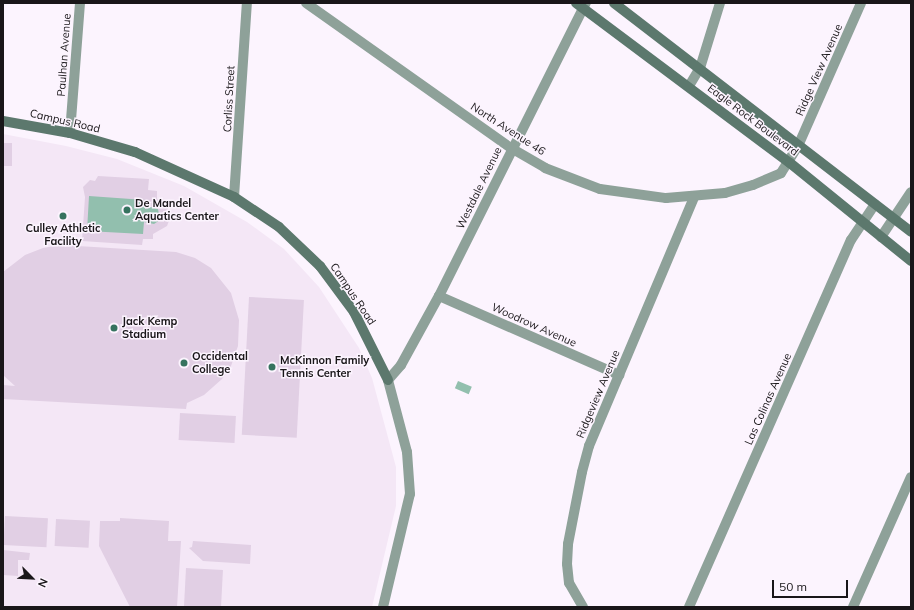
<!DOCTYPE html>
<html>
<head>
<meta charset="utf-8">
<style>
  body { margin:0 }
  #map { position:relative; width:914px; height:610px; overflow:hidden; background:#fcf4fe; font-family:Mulish,sans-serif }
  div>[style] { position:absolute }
  .built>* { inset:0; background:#f4e7f6 }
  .green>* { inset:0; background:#e1cfe4; transform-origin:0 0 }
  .water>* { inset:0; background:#92bfae; transform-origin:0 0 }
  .street>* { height:10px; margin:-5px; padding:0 5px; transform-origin:5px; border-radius:5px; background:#8ea199 }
  .secondary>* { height:10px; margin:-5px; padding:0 5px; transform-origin:5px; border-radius:5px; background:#5c786d }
  .dots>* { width:11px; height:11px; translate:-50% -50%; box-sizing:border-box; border:2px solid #fcf4fe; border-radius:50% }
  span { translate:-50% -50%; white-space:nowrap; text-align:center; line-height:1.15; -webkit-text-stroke:3px #fcf4fe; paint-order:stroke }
  .street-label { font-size:11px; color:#191619 }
  .poi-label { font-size:11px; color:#191619; font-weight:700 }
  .left { translate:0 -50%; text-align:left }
  .frame { position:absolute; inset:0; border:4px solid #191619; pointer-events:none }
  .north { position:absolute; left:12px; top:558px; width:40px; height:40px; -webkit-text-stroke:3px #fcf4fe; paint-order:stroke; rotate:114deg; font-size:11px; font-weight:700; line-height:16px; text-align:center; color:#191619 }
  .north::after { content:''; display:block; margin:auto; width:14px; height:18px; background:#191619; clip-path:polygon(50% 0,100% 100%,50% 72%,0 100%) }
  .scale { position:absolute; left:772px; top:580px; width:76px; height:18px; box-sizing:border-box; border:2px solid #191619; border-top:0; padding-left:5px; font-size:12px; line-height:14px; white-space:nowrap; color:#191619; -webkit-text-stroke:3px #fcf4fe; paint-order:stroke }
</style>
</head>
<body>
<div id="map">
  <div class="built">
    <div style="clip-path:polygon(3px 134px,66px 146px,117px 159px,184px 186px,247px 222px,284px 249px,319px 287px,359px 348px,372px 378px,396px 467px,396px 506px,372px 607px,3px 607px)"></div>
  </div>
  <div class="green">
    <div style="left:3px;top:143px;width:9px;height:23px"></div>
    <div style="clip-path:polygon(98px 176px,149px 179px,148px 190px,157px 191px,157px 199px,168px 208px,170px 218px,167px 226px,153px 234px,153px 239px,143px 239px,142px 245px,82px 241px,85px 197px,83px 187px,90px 180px,95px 181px)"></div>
    <div style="clip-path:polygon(61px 245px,176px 252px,195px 258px,211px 268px,231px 293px,239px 320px,238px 346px,231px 366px,222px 379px,204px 395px,187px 403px,186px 409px,3px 399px,3px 385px,15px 386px,3px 375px,3px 272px,25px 255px,43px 248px)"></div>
    <div style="left:249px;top:297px;width:55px;height:138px;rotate:3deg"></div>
    <div style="left:180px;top:413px;width:56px;height:27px;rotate:3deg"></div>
    <div style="left:5px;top:516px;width:43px;height:29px;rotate:3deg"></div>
    <div style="clip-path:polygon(120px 518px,169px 521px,168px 541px,181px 541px,177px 607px,130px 607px,99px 546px,100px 521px,120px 521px)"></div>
    <div style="left:56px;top:519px;width:34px;height:27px;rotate:3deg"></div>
    <div style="clip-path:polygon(193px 541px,251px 545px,250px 564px,203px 561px,189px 548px,192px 547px)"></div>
    <div style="clip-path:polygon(3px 550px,30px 553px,29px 560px,18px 560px,18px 576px,3px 575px)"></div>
    <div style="left:186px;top:568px;width:37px;height:39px;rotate:3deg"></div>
  </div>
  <div class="water">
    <div style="clip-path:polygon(89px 196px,145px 200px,145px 209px,151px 207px,158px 209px,160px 220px,154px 224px,144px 222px,143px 234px,87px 231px)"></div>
    <div style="left:458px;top:381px;width:15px;height:8px;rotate:23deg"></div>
  </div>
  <div class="street">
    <div style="left:306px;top:3px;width:251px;rotate:35.3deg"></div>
    <div style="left:511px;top:148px;width:39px;rotate:30deg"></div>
    <div style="left:545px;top:168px;width:59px;rotate:20.9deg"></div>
    <div style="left:600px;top:189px;width:67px;rotate:7.8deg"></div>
    <div style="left:666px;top:198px;width:59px;rotate:-4.8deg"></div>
    <div style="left:725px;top:193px;width:29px;rotate:-16deg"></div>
    <div style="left:753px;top:185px;width:30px;rotate:-23deg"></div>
    <div style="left:781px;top:173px;width:32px;rotate:-58deg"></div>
    <div style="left:798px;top:146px;width:156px;rotate:-66.2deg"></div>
    <div style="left:689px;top:86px;width:21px;rotate:-59deg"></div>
    <div style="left:700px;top:68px;width:68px;rotate:-72.9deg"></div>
    <div style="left:70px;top:133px;width:130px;rotate:-85.6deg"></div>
    <div style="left:234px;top:197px;width:194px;rotate:-86.2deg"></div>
    <div style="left:881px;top:237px;width:54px;rotate:-56.3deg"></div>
    <div style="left:439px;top:296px;width:197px;rotate:23.7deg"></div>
    <div style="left:383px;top:607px;width:116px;rotate:-76.6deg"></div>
    <div style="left:410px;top:494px;width:42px;rotate:-94.1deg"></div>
    <div style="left:407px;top:452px;width:74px;rotate:-104.8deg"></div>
    <div style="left:388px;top:380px;width:20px;rotate:-49deg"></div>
    <div style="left:401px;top:365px;width:79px;rotate:-61.2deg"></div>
    <div style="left:439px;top:296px;width:328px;rotate:-63.4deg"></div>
    <div style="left:583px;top:607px;width:28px;rotate:-120deg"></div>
    <div style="left:569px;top:583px;width:19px;rotate:-96deg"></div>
    <div style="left:567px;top:564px;width:20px;rotate:-87deg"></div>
    <div style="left:568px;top:544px;width:73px;rotate:-79deg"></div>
    <div style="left:582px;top:472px;width:27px;rotate:-75deg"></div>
    <div style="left:589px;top:446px;width:270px;rotate:-67.1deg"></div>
    <div style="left:689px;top:607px;width:401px;rotate:-66.2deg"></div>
    <div style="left:851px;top:240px;width:43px;rotate:-56.3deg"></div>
    <div style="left:853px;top:607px;width:142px;rotate:-66deg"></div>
  </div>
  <div class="secondary">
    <div style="left:576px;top:3px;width:267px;rotate:36.8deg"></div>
    <div style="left:790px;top:163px;width:156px;rotate:39deg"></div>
    <div style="left:614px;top:3px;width:375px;rotate:37.6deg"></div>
    <div style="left:3px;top:121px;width:68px;rotate:10.2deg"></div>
    <div style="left:70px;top:133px;width:68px;rotate:16.3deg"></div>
    <div style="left:135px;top:152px;width:109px;rotate:24.4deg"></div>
    <div style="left:234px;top:197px;width:54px;rotate:33.7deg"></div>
    <div style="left:279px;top:227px;width:57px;rotate:43.6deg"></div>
    <div style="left:320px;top:266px;width:57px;rotate:53.5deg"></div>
    <div style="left:354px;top:312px;width:76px;rotate:63.4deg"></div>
  </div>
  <div class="dots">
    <div style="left:127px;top:210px;background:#36735f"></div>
    <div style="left:63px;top:216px;background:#36735f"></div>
    <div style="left:114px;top:328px;background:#36735f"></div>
    <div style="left:184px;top:363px;background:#36735f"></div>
    <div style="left:272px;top:367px;background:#36735f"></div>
  </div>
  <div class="street-label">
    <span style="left:64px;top:55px;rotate:-86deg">Paulhan Avenue</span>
    <span style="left:819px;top:70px;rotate:-66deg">Ridge View Avenue</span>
    <span style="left:229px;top:99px;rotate:-87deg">Corliss Street</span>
    <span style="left:753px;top:120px;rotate:37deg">Eagle Rock Boulevard</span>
    <span style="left:65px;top:121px;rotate:13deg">Campus Road</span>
    <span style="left:508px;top:129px;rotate:33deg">North Avenue 46</span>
    <span style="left:479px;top:188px;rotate:-64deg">Westdale Avenue</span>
    <span style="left:353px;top:294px;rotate:56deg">Campus Road</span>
    <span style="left:534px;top:325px;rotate:24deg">Woodrow Avenue</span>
    <span style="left:598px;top:394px;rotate:-67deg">Ridgeview Avenue</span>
    <span style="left:768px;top:399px;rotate:-66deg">Las Colinas Avenue</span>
  </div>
  <div class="poi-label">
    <span class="left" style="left:135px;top:210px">De Mandel<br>Aquatics Center</span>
    <span style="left:63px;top:235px">Culley Athletic<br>Facility</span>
    <span class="left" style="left:122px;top:328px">Jack Kemp<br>Stadium</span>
    <span class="left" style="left:192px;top:363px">Occidental<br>College</span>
    <span class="left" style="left:280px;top:367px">McKinnon Family<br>Tennis Center</span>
  </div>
  <div class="frame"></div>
  <div class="north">N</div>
  <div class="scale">50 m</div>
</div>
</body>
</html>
